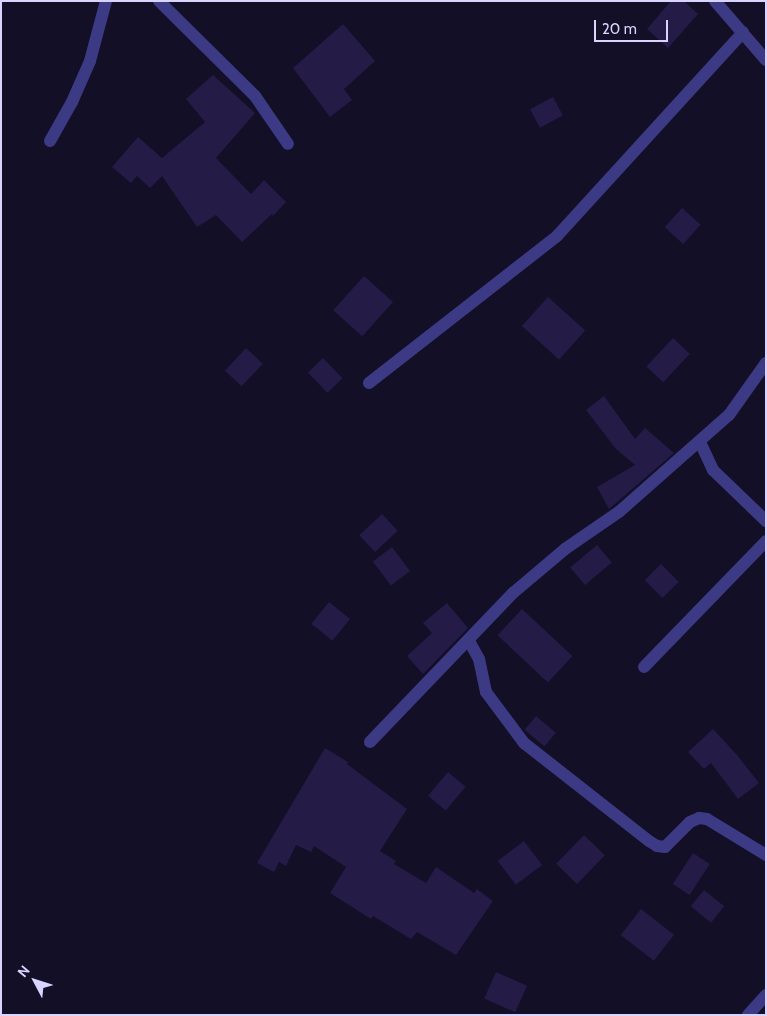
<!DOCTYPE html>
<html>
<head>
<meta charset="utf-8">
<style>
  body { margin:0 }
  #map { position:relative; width:767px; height:1016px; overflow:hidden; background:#130f26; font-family:Cabin,sans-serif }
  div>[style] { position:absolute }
  .building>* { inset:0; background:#241b47; transform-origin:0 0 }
  .minor>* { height:12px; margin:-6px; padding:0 6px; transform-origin:6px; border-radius:6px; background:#3d3a85 }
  span { translate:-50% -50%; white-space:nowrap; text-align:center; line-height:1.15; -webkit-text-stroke:4.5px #130f26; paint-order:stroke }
  .frame { position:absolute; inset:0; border:2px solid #d9d4ff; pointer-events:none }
  .north { position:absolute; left:10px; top:956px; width:50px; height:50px; -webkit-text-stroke:4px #130f26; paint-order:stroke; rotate:310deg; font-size:14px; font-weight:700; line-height:20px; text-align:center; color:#d9d4ff }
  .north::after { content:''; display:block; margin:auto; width:18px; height:22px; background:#d9d4ff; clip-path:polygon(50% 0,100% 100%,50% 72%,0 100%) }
  .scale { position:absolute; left:594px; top:20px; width:74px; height:22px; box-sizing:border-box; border:2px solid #d9d4ff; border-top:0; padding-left:6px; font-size:15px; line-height:18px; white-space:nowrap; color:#d9d4ff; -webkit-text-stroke:4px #130f26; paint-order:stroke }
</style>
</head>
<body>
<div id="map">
  <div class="building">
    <div style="clip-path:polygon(671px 1px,684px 1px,698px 14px,668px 48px,647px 29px)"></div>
    <div style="clip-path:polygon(343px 24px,375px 61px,344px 89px,352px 100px,330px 117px,293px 68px)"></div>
    <div style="clip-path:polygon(213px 75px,255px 113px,216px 158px,251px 194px,264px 180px,286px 202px,273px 216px,272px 214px,242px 242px,216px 215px,197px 227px,162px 176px,150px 188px,137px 176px,131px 183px,112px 167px,138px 137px,162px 158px,205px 122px,186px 99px)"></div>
    <div style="left:553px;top:97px;width:21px;height:26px;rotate:62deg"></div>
    <div style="left:682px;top:208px;width:25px;height:26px;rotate:42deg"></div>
    <div style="left:364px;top:276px;width:39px;height:46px;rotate:42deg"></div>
    <div style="left:548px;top:297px;width:50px;height:39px;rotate:42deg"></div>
    <div style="left:673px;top:338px;width:23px;height:39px;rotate:43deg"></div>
    <div style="left:246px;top:348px;width:23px;height:31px;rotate:43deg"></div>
    <div style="left:323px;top:358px;width:28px;height:21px;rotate:46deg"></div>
    <div style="clip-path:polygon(604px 396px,635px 439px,645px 428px,674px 453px,609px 509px,597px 487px,635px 465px,616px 449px,586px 410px)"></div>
    <div style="left:382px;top:514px;width:23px;height:31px;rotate:47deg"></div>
    <div style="left:597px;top:545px;width:23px;height:35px;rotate:50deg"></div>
    <div style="left:392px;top:547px;width:30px;height:24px;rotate:53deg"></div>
    <div style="left:661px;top:564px;width:25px;height:23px;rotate:45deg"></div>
    <div style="left:329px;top:602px;width:27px;height:28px;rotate:39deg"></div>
    <div style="clip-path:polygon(447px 603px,468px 628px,423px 674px,407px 656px,432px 633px,423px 623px)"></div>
    <div style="left:522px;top:609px;width:69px;height:36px;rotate:43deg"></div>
    <div style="left:536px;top:716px;width:26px;height:18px;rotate:40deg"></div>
    <div style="clip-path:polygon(713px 729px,737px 755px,759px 783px,738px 799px,711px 763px,704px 769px,688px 752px)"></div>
    <div style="clip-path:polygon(325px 748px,348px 762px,347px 764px,407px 809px,380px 851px,396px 861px,394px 864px,426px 883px,436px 867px,474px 893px,477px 889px,493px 901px,456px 955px,417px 932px,411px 939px,373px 916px,371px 919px,330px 893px,346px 867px,314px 846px,311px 852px,296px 845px,286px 866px,279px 862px,274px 872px,257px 863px)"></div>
    <div style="left:448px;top:772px;width:23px;height:31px;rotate:40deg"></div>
    <div style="left:584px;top:835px;width:29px;height:40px;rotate:44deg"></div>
    <div style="left:524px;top:841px;width:30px;height:33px;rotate:53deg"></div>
    <div style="left:693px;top:853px;width:20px;height:37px;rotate:33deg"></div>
    <div style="left:704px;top:890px;width:26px;height:21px;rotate:39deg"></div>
    <div style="left:641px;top:909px;width:42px;height:33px;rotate:38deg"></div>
    <div style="left:496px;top:972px;width:34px;height:29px;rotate:24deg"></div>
  </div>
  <div class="minor">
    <div style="left:159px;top:1px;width:135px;rotate:44.7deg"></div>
    <div style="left:255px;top:96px;width:58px;rotate:55.5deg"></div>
    <div style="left:715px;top:1px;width:78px;rotate:49.2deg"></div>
    <div style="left:50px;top:141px;width:45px;rotate:-60.6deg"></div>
    <div style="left:72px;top:102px;width:45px;rotate:-66.3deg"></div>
    <div style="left:90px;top:61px;width:62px;rotate:-75.1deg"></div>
    <div style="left:369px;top:383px;width:239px;rotate:-38deg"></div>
    <div style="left:557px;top:236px;width:276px;rotate:-47.6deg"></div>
    <div style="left:700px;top:442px;width:31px;rotate:65deg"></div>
    <div style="left:713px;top:470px;width:74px;rotate:43.9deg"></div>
    <div style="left:469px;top:641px;width:21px;rotate:61deg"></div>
    <div style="left:479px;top:659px;width:34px;rotate:78deg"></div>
    <div style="left:486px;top:692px;width:64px;rotate:53.3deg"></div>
    <div style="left:524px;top:743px;width:159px;rotate:38.1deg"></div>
    <div style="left:649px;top:841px;width:9px;rotate:32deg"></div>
    <div style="left:657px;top:846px;width:8px;rotate:7deg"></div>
    <div style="left:665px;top:847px;width:35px;rotate:-45deg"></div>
    <div style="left:690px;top:822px;width:10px;rotate:-24deg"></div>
    <div style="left:699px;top:818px;width:8px;rotate:7deg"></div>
    <div style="left:707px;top:819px;width:69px;rotate:31.4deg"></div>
    <div style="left:644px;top:667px;width:175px;rotate:-45.9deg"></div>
    <div style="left:370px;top:742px;width:207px;rotate:-46.2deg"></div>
    <div style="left:513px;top:593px;width:68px;rotate:-40.2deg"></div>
    <div style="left:565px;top:549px;width:67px;rotate:-34.6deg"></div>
    <div style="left:620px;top:511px;width:145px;rotate:-41.4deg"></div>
    <div style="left:729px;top:415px;width:64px;rotate:-54.6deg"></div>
    <div style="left:748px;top:1015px;width:27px;rotate:-48deg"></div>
  </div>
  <div class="frame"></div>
  <div class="north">N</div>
  <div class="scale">20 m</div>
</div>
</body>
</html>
